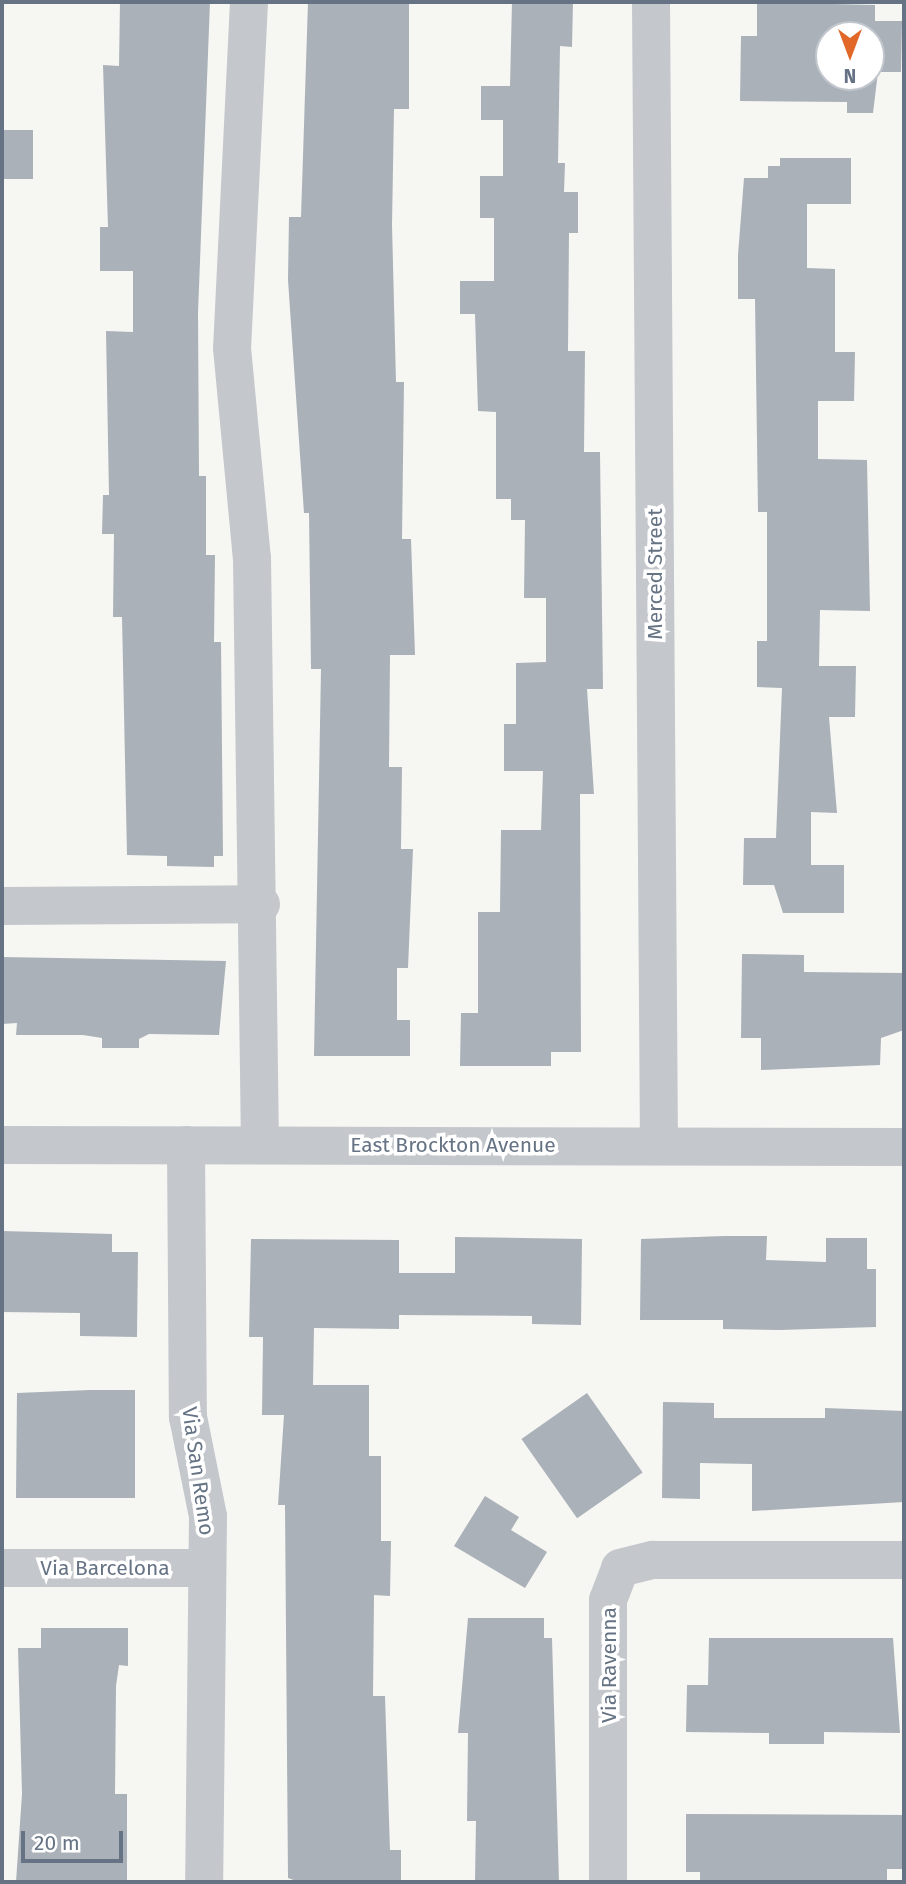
<!DOCTYPE html>
<html>
<head>
<meta charset="utf-8">
<style>
  body { margin:0 }
  #map { position:relative; width:906px; height:1884px; overflow:hidden; background:#f6f6f3; font-family:"Fira Sans",sans-serif }
  div>[style] { position:absolute }
  .building>* { inset:0; background:#aab1b8; transform-origin:0 0 }
  .minor>* { height:38px; margin:-19px; padding:0 19px; transform-origin:19px; border-radius:19px; background:#c4c7cb }
  span { translate:-50% -50%; white-space:nowrap; text-align:center; line-height:1.15; -webkit-text-stroke:7px #fff; paint-order:stroke }
  .street-label { font-size:21px; color:#667384 }
  .frame { position:absolute; inset:0; border:4px solid #667384; pointer-events:none }
  .north { position:absolute; left:815px; top:21px; width:70px; height:70px; box-sizing:border-box; background:#fff; border:2px solid #c2c7ce; border-radius:50%; rotate:180deg; font-size:19px; font-weight:700; line-height:28px; text-align:center; color:#667384 }
  .north::after { content:''; display:block; margin:auto; width:24px; height:32px; background:#e16828; clip-path:polygon(50% 0,100% 100%,50% 72%,0 100%) }
  .scale { position:absolute; left:21px; top:1831px; width:102px; height:32px; box-sizing:border-box; border:4px solid #667384; border-top:0; padding-left:9px; font-size:21px; line-height:24px; white-space:nowrap; color:#667384; -webkit-text-stroke:5px #fff; paint-order:stroke }
</style>
</head>
<body>
<div id="map">
  <div class="building">
    <div style="clip-path:polygon(120px 2px,210px 2px,198px 313px,199px 476px,206px 476px,206px 555px,215px 555px,214px 642px,221px 642px,223px 856px,214px 856px,214px 867px,167px 866px,167px 856px,127px 855px,122px 617px,113px 617px,114px 534px,102px 534px,103px 495px,109px 495px,106px 331px,133px 332px,133px 271px,100px 271px,100px 227px,108px 227px,103px 65px,119px 66px)"></div>
    <div style="clip-path:polygon(308px 2px,409px 2px,409px 109px,394px 109px,392px 225px,396px 382px,404px 382px,402px 539px,411px 539px,415px 655px,390px 655px,389px 767px,402px 767px,401px 849px,413px 849px,408px 968px,397px 968px,397px 1020px,410px 1020px,410px 1056px,314px 1056px,321px 669px,311px 669px,309px 513px,304px 513px,288px 280px,289px 217px,301px 217px)"></div>
    <div style="clip-path:polygon(512px 2px,573px 2px,572px 47px,560px 46px,558px 163px,565px 163px,564px 192px,578px 192px,578px 233px,569px 233px,568px 351px,585px 351px,584px 452px,600px 452px,603px 689px,587px 689px,594px 794px,580px 794px,581px 1052px,551px 1052px,551px 1066px,460px 1066px,461px 1013px,478px 1013px,478px 912px,500px 912px,501px 830px,541px 830px,543px 771px,504px 771px,504px 724px,516px 724px,516px 663px,546px 662px,546px 598px,524px 598px,525px 520px,511px 520px,511px 499px,496px 499px,496px 412px,478px 411px,475px 314px,460px 314px,460px 281px,494px 281px,494px 218px,480px 218px,480px 176px,503px 176px,503px 120px,481px 120px,481px 86px,510px 86px)"></div>
    <div style="clip-path:polygon(evenodd,757px 2px,875px 5px,875px 21px,902px 21px,901px 72px,878px 72px,873px 113px,847px 113px,847px 102px,740px 101px,741px 36px,757px 36px,757px 2px,829px 35px,871px 35px,871px 77px,829px 77px,829px 35px)"></div>
    <div style="left:2px;top:130px;width:31px;height:49px"></div>
    <div style="clip-path:polygon(780px 158px,851px 158px,851px 204px,807px 204px,807px 268px,835px 269px,835px 352px,855px 352px,854px 401px,818px 401px,818px 459px,867px 460px,870px 611px,820px 610px,819px 666px,856px 666px,855px 717px,829px 717px,837px 813px,811px 812px,811px 865px,844px 865px,844px 913px,783px 913px,774px 885px,743px 885px,744px 838px,776px 838px,782px 688px,757px 687px,757px 641px,767px 641px,767px 512px,758px 512px,755px 299px,738px 299px,738px 255px,744px 178px,768px 178px,768px 166px,780px 166px)"></div>
    <div style="clip-path:polygon(742px 954px,804px 955px,804px 972px,904px 973px,904px 1030px,881px 1038px,880px 1065px,761px 1070px,761px 1038px,741px 1038px)"></div>
    <div style="clip-path:polygon(2px 957px,226px 961px,219px 1035px,149px 1034px,139px 1039px,139px 1048px,102px 1048px,102px 1038px,83px 1035px,16px 1035px,17px 1023px,2px 1024px)"></div>
    <div style="clip-path:polygon(2px 1231px,112px 1234px,112px 1252px,138px 1252px,137px 1337px,80px 1336px,80px 1313px,2px 1312px)"></div>
    <div style="clip-path:polygon(724px 1236px,767px 1236px,766px 1260px,826px 1262px,826px 1238px,867px 1238px,867px 1269px,876px 1269px,876px 1327px,780px 1330px,723px 1329px,723px 1320px,640px 1320px,641px 1239px)"></div>
    <div style="clip-path:polygon(455px 1237px,582px 1239px,581px 1325px,532px 1324px,532px 1316px,399px 1315px,399px 1329px,314px 1328px,313px 1385px,369px 1385px,369px 1456px,381px 1456px,381px 1541px,391px 1541px,390px 1596px,374px 1595px,373px 1696px,385px 1696px,390px 1850px,401px 1850px,401px 1882px,299px 1882px,288px 1878px,285px 1505px,278px 1505px,284px 1415px,262px 1415px,263px 1337px,249px 1337px,251px 1239px,399px 1240px,399px 1273px,455px 1273px)"></div>
    <div style="clip-path:polygon(90px 1390px,135px 1390px,135px 1498px,16px 1498px,17px 1393px)"></div>
    <div style="left:587px;top:1393px;width:97px;height:80px;rotate:55deg"></div>
    <div style="clip-path:polygon(663px 1402px,714px 1403px,714px 1418px,825px 1418px,825px 1408px,904px 1411px,904px 1502px,752px 1511px,752px 1464px,700px 1463px,700px 1499px,662px 1498px)"></div>
    <div style="clip-path:polygon(485px 1496px,519px 1517px,511px 1530px,547px 1552px,525px 1588px,454px 1546px)"></div>
    <div style="clip-path:polygon(468px 1618px,544px 1618px,544px 1638px,552px 1638px,559px 1882px,475px 1882px,476px 1821px,467px 1821px,468px 1733px,458px 1733px)"></div>
    <div style="clip-path:polygon(41px 1628px,128px 1628px,128px 1666px,119px 1665px,116px 1686px,115px 1794px,127px 1794px,127px 1882px,16px 1882px,22px 1794px,18px 1648px,41px 1648px)"></div>
    <div style="clip-path:polygon(709px 1638px,893px 1638px,900px 1733px,824px 1732px,824px 1744px,769px 1744px,769px 1733px,686px 1732px,687px 1685px,708px 1685px)"></div>
    <div style="clip-path:polygon(686px 1814px,904px 1815px,904px 1869px,887px 1869px,887px 1882px,700px 1882px,700px 1872px,686px 1872px)"></div>
  </div>
  <div class="minor">
    <div style="left:249px;top:2px;width:346px;rotate:92.8deg"></div>
    <div style="left:232px;top:348px;width:211px;rotate:84.6deg"></div>
    <div style="left:252px;top:558px;width:586px;rotate:89.22deg"></div>
    <div style="left:651px;top:2px;width:1144px;rotate:89.6deg"></div>
    <div style="left:2px;top:906px;width:259px;rotate:-0.4deg"></div>
    <div style="left:2px;top:1145px;width:902px;rotate:0.13deg"></div>
    <div style="left:186px;top:1145px;width:272px;rotate:89.6deg"></div>
    <div style="left:188px;top:1417px;width:101px;rotate:78.6deg"></div>
    <div style="left:208px;top:1516px;width:366px;rotate:90.6deg"></div>
    <div style="left:2px;top:1568px;width:205px"></div>
    <div style="left:608px;top:1882px;width:282px;rotate:-90deg"></div>
    <div style="left:608px;top:1600px;width:34px;rotate:-69deg"></div>
    <div style="left:620px;top:1568px;width:34px;rotate:-14deg"></div>
    <div style="left:653px;top:1560px;width:251px"></div>
  </div>
  <div class="street-label">
    <span style="left:655px;top:574px;rotate:-90deg">Merced Street</span>
    <span style="left:453px;top:1145px">East Brockton Avenue</span>
    <span style="left:198px;top:1471px;rotate:82deg">Via San Remo</span>
    <span style="left:105px;top:1568px">Via Barcelona</span>
    <span style="left:609px;top:1665px;rotate:-90deg">Via Ravenna</span>
  </div>
  <div class="frame"></div>
  <div class="north">N</div>
  <div class="scale">20 m</div>
</div>
</body>
</html>
